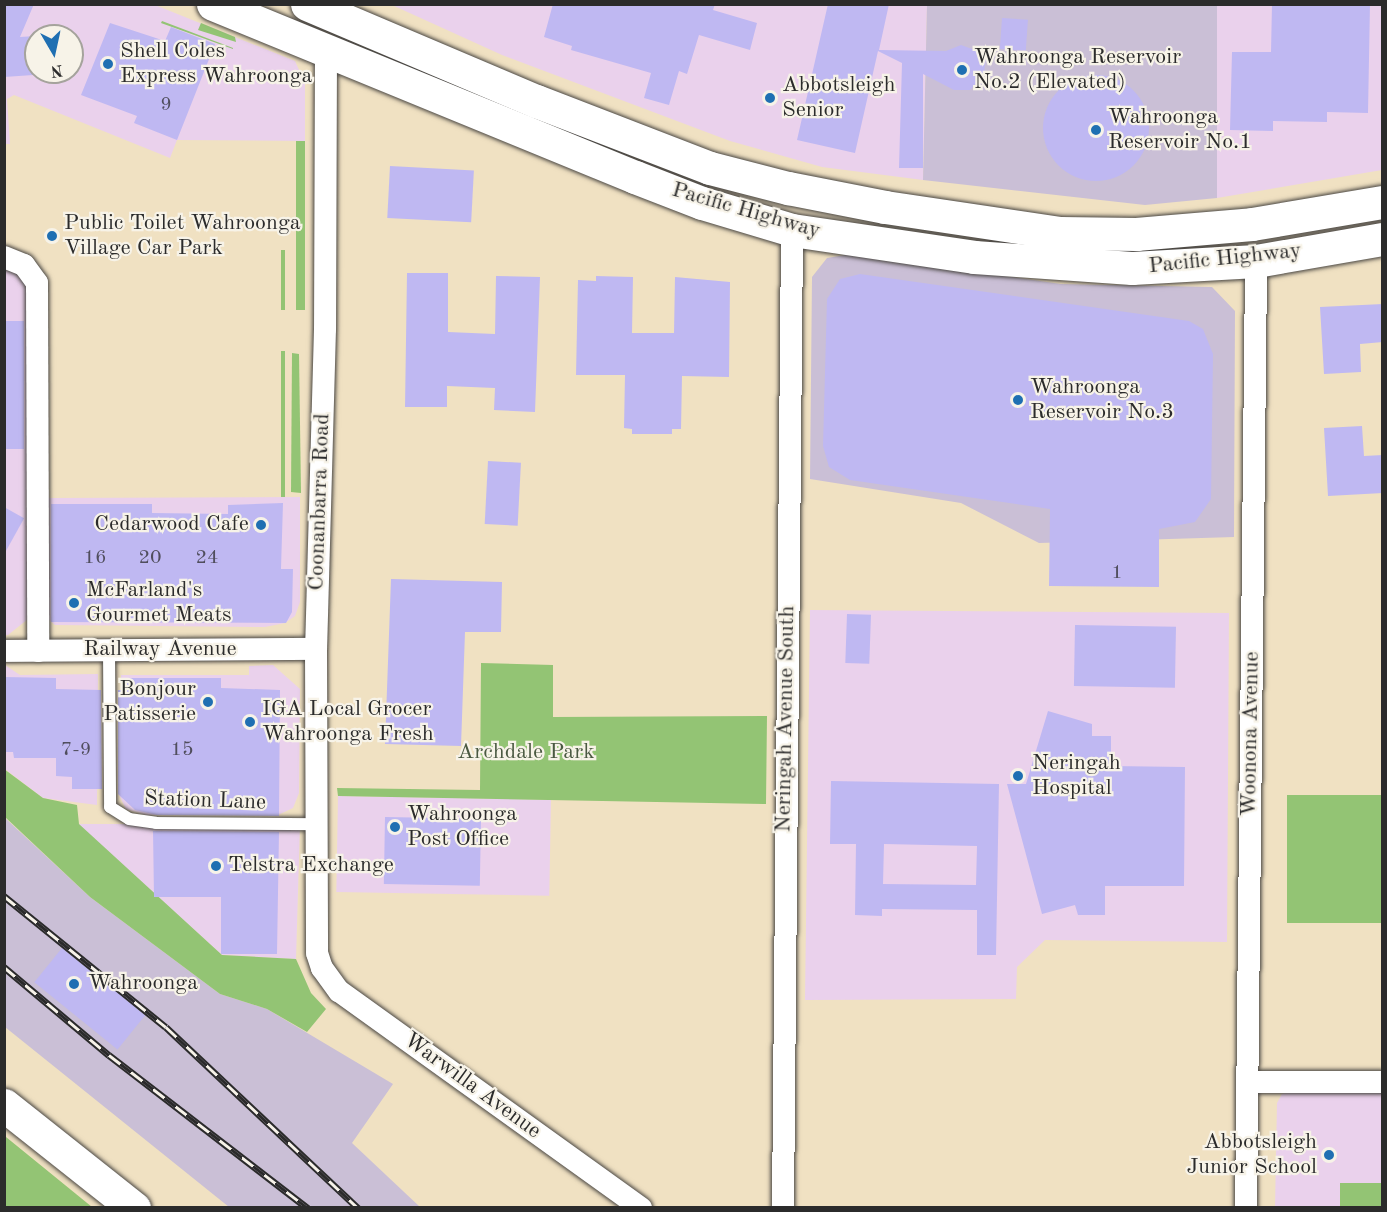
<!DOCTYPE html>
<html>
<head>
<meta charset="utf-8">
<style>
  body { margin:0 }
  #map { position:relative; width:1387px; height:1212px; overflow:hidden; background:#f0e1c2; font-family:"Old Standard TT",serif }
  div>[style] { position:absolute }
  .built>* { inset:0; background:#ead1ec; transform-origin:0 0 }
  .industrial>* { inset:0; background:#cabfd6 }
  .green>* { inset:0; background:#93c474; transform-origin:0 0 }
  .building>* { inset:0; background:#bfb8f2; transform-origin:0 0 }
  .round { border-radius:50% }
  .roads { filter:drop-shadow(0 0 2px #494642) drop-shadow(0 0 2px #494642) }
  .lane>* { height:12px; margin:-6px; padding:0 6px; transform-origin:6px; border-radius:6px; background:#fff }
  .street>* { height:22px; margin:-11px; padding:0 11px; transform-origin:11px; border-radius:11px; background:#fff }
  .secondary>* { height:33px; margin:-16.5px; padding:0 16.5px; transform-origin:16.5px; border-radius:16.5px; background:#fff }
  .highway>* { height:33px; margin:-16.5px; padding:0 16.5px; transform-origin:16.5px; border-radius:16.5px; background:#fff }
  .rail>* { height:7px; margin-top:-3.5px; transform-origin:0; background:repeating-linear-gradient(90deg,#f7f3e8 0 14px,#2b2b2b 0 28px); box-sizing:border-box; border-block:2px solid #2b2b2b }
  .dots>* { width:16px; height:16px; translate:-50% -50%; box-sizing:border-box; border:3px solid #f7f3e8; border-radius:50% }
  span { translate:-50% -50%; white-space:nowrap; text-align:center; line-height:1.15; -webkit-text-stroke:4.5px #f7f3e8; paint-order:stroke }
  .number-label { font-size:20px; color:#504e5d }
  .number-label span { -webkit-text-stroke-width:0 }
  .poi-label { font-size:22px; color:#2b2b2b }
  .left { translate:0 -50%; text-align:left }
  .right { translate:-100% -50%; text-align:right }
  .street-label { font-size:22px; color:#2b2b2b }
  .park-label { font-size:22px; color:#4a5941 }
  .frame { position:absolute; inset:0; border:6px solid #2b2b2b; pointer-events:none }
  .north { position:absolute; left:24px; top:24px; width:60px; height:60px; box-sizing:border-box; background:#f7f3e8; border:2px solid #a5a39c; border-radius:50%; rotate:171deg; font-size:16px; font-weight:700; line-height:24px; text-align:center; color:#2b2b2b }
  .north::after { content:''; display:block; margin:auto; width:21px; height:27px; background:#1f6fb2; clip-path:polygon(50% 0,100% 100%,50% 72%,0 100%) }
</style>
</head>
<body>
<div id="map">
  <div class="built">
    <div style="clip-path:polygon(evenodd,4px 5px,155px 5px,295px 61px,305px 83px,305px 141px,177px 140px,170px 158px,14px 95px,7px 99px,10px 144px,5px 144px,4px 5px,36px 36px,72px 36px,72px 72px,36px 72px,36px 36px)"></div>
    <div style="clip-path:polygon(392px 5px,927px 5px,923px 180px,822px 167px,730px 141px,502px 55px)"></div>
    <div style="clip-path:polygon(1217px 5px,1382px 5px,1382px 170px,1217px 198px)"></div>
    <div style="clip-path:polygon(4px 263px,28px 283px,28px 619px,8px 635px,4px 635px)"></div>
    <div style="clip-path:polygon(300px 497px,300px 602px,295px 616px,285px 623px,265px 627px,55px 625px,49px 620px,48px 498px)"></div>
    <div style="clip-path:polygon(810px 610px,1229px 613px,1227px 942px,1045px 940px,1017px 967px,1016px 999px,805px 1000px)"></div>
    <div style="clip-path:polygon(5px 665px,20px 675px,98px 674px,97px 805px,43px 798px,5px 769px)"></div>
    <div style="clip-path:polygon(273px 665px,300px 689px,299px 793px,293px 808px,278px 815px,147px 815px,126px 809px,119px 795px,121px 675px,249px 675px,249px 666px)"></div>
    <div style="left:338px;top:796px;width:213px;height:96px;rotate:1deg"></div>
    <div style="clip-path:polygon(78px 824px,300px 824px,296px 959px,222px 955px)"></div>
    <div style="clip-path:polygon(1298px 1089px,1382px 1090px,1382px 1207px,1275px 1208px,1277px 1103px,1282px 1094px)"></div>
  </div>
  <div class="industrial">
    <div style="clip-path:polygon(927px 5px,1217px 5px,1217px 198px,1145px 205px,923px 180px)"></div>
    <div style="clip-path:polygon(851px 254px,1061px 284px,1212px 287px,1235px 311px,1234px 537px,1039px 543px,961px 503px,810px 479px,812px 277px,827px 258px)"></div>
    <div style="clip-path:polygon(4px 817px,90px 897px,220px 994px,267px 1009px,393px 1084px,352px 1143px,420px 1207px,229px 1207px,5px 1027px)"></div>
  </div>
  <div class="green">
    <div style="clip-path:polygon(162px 21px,233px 48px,233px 49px,161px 23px)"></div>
    <div style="clip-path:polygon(201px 23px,235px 37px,236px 42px,198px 30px)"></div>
    <div style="left:296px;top:141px;width:9px;height:169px"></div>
    <div style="left:281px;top:250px;width:4px;height:60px"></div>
    <div style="left:281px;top:351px;width:4px;height:146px"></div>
    <div style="clip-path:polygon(292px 353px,299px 354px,301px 493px,291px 492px)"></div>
    <div style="clip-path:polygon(481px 663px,553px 665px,553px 717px,767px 716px,766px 804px,338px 796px,337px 788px,480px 790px)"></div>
    <div style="clip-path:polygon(4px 769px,43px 798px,77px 805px,79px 824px,222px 955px,296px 959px,311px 993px,326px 1009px,307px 1032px,267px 1009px,220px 994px,90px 897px,5px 817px)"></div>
    <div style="left:1287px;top:795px;width:95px;height:128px"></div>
    <div style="clip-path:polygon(5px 1136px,6px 1137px,92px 1207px,5px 1207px)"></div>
    <div style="left:1382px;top:1183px;width:24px;height:42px;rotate:90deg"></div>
  </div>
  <div class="building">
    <div style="clip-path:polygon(4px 4px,34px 4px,20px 37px,36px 36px,36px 72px,72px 72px,72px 36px,40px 36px,74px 34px,77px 72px,4px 77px)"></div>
    <div style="clip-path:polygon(553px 4px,715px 4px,713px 10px,757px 23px,750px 50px,699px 35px,687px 74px,679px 71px,669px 105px,644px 98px,651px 73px,571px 50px,572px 46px,544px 37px)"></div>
    <div style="clip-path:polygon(828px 4px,889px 4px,879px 50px,946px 51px,961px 45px,986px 54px,984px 74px,970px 90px,954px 90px,923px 74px,923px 168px,899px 168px,902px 63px,878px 51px,855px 153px,797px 140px)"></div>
    <div style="clip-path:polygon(1272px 4px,1370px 4px,1368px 113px,1327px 112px,1327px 122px,1273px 121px,1273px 131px,1230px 130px,1232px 52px,1271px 52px)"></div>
    <div style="left:1002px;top:18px;width:26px;height:31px;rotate:4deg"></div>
    <div style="clip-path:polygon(110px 23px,165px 41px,171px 27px,215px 44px,177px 140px,134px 123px,137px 116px,81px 95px)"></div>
    <div class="round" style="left:1043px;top:75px;width:106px;height:106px"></div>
    <div style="left:390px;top:166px;width:84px;height:52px;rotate:3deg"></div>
    <div style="clip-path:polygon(407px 273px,448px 273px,448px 332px,495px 334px,496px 276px,540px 277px,535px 412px,494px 410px,495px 388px,447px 386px,447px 407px,405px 407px)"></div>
    <div style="clip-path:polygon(860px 274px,1189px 321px,1203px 329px,1213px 354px,1211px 499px,1195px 522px,1159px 529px,1159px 587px,1049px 586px,1050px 509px,850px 480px,829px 467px,823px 446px,827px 299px,840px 279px)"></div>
    <div style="clip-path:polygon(596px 276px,633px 277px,632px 333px,674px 333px,675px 277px,730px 282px,729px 377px,682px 376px,681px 429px,672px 429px,672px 434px,632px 434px,632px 429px,624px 428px,625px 375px,576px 375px,578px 280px,596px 281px)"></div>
    <div style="clip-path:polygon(1383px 304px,1383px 342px,1360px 344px,1361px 372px,1324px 374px,1320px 307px)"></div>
    <div style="left:4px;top:321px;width:20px;height:128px"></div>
    <div style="clip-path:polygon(1362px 426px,1364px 456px,1383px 455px,1383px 493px,1328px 496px,1324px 428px)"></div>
    <div style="left:488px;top:461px;width:33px;height:63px;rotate:3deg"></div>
    <div style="clip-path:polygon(283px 503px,281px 569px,293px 569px,292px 612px,286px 623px,51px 622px,51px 504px,152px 504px,152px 513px,228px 514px,228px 505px)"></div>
    <div style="left:4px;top:507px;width:23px;height:116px;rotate:29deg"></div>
    <div style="clip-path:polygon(391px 579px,502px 582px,501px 632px,465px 632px,461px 746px,385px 744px)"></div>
    <div style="left:847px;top:614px;width:24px;height:49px;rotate:2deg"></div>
    <div style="left:1075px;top:625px;width:101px;height:61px;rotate:1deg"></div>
    <div style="clip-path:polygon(4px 677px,56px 678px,56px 689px,101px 690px,102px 789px,72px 789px,72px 777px,56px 776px,56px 758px,14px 758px,13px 752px,4px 752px)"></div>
    <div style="clip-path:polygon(124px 678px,221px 678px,221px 688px,280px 690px,279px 816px,157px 815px,135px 810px,118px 794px,118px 690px,124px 690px)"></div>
    <div style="clip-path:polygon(1048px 711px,1092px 724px,1092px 736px,1111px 736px,1111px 766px,1185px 767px,1184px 886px,1105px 886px,1105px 915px,1078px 915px,1075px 905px,1042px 914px,1007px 784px,1026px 784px)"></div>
    <div style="clip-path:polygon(evenodd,831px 781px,999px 784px,996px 955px,977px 955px,977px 910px,882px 909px,882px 916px,855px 915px,856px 844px,830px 844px,831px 781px,884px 844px,977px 846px,976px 885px,883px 884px,884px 844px)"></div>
    <div style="left:385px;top:817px;width:96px;height:67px;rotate:1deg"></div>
    <div style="clip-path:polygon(153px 831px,279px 832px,277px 954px,221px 954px,221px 897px,154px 897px)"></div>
    <div style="left:62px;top:948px;width:107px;height:44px;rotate:39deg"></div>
  </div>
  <div class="roads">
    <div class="lane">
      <div style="left:109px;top:650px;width:157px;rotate:89.6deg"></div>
      <div style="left:110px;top:807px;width:22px;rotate:32deg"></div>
      <div style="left:129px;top:819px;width:27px;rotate:8deg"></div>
      <div style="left:156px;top:823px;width:160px;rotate:0.4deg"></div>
    </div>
    <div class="street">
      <div style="left:326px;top:51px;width:278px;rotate:90.2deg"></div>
      <div style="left:325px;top:329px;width:320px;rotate:91.6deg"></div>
      <div style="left:316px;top:649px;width:304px;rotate:89.8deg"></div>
      <div style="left:317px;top:953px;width:16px;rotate:72deg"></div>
      <div style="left:322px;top:968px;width:29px;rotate:54deg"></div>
      <div style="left:339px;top:991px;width:372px;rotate:35.7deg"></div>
      <div style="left:4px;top:257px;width:22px;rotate:22deg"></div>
      <div style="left:24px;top:265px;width:22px;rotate:54deg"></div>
      <div style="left:37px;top:283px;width:368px;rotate:89.8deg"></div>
      <div style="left:4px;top:651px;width:312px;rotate:-0.4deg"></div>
      <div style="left:1247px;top:1082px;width:135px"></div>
      <div style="left:783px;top:1208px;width:978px;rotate:-89.47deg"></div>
      <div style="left:1246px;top:1208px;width:947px;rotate:-89.39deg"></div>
    </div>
    <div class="secondary">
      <div style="left:4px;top:1105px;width:166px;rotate:38.4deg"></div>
    </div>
    <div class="highway">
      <div style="left:213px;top:4px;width:456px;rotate:22.3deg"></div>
      <div style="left:635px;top:177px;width:72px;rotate:21.2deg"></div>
      <div style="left:702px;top:203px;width:94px;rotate:16.7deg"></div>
      <div style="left:792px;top:230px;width:184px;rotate:8.4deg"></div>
      <div style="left:974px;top:257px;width:158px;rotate:4deg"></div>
      <div style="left:1132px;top:268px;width:124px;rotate:-3.2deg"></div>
      <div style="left:1256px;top:261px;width:128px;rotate:-9.9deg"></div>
      <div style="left:307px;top:4px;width:249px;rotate:23deg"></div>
      <div style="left:536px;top:101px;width:186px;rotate:21.1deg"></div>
      <div style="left:710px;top:168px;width:81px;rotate:14.4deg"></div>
      <div style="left:788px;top:188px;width:99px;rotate:11.1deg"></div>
      <div style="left:885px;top:207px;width:177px;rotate:8.5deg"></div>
      <div style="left:1060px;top:233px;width:76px;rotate:0.8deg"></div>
      <div style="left:1136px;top:234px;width:116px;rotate:-4.9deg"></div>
      <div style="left:1252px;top:224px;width:132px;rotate:-9.6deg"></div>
    </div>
  </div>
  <div class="rail">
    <div style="left:4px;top:896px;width:208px;rotate:39deg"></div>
    <div style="left:166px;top:1027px;width:264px;rotate:43.3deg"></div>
    <div style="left:4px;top:967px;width:137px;rotate:40deg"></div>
    <div style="left:109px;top:1055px;width:251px;rotate:37.6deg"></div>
  </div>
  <div class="dots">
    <div style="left:108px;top:64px;background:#1f6fb2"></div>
    <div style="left:962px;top:70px;background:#1f6fb2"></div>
    <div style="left:770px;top:98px;background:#1f6fb2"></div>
    <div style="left:1096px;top:130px;background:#1f6fb2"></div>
    <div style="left:52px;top:236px;background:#1f6fb2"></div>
    <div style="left:1018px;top:400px;background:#1f6fb2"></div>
    <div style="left:261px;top:525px;background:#1f6fb2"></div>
    <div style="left:74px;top:603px;background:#1f6fb2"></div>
    <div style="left:208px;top:702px;background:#1f6fb2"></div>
    <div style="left:250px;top:722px;background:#1f6fb2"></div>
    <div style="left:1018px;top:776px;background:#1f6fb2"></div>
    <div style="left:395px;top:827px;background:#1f6fb2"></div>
    <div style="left:216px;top:866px;background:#1f6fb2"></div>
    <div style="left:74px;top:984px;background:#1f6fb2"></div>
    <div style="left:1329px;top:1155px;background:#1f6fb2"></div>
  </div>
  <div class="number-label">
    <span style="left:166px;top:105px">9</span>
    <span style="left:95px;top:558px">16</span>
    <span style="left:150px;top:558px">20</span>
    <span style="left:207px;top:558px">24</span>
    <span style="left:1117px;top:573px">1</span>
    <span style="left:76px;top:750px">7-9</span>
    <span style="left:182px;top:750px">15</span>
  </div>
  <div class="poi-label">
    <span class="left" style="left:120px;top:64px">Shell Coles<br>Express Wahroonga</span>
    <span class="left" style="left:974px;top:70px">Wahroonga Reservoir<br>No.2 (Elevated)</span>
    <span class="left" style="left:782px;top:98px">Abbotsleigh<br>Senior</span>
    <span class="left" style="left:1108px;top:130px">Wahroonga<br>Reservoir No.1</span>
    <span class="left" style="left:64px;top:236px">Public Toilet Wahroonga<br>Village Car Park</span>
    <span class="left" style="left:1030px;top:400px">Wahroonga<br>Reservoir No.3</span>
    <span class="right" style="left:249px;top:525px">Cedarwood Cafe</span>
    <span class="left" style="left:86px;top:603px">McFarland's<br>Gourmet Meats</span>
    <span class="right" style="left:196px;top:702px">Bonjour<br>Patisserie</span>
    <span class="left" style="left:262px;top:722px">IGA Local Grocer<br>Wahroonga Fresh</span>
    <span class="left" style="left:1032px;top:776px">Neringah<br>Hospital</span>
    <span class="left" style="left:407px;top:827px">Wahroonga<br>Post Office</span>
    <span class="left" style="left:228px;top:866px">Telstra Exchange</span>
    <span class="left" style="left:88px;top:984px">Wahroonga</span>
    <span class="right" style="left:1317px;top:1155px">Abbotsleigh<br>Junior School</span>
  </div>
  <div class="street-label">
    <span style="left:746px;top:211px;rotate:16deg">Pacific Highway</span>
    <span style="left:1225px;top:259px;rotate:-6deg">Pacific Highway</span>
    <span style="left:320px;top:502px;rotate:-88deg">Coonanbarra Road</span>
    <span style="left:160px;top:650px">Railway Avenue</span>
    <span style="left:786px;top:719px;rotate:-89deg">Neringah Avenue South</span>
    <span style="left:1251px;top:734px;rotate:-89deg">Woonona Avenue</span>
    <span style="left:205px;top:801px;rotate:2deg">Station Lane</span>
    <span style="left:472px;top:1086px;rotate:36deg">Warwilla Avenue</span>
  </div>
  <div class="park-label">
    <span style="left:526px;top:753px">Archdale Park</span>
  </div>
  <div class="frame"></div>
  <div class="north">N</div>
</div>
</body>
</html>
